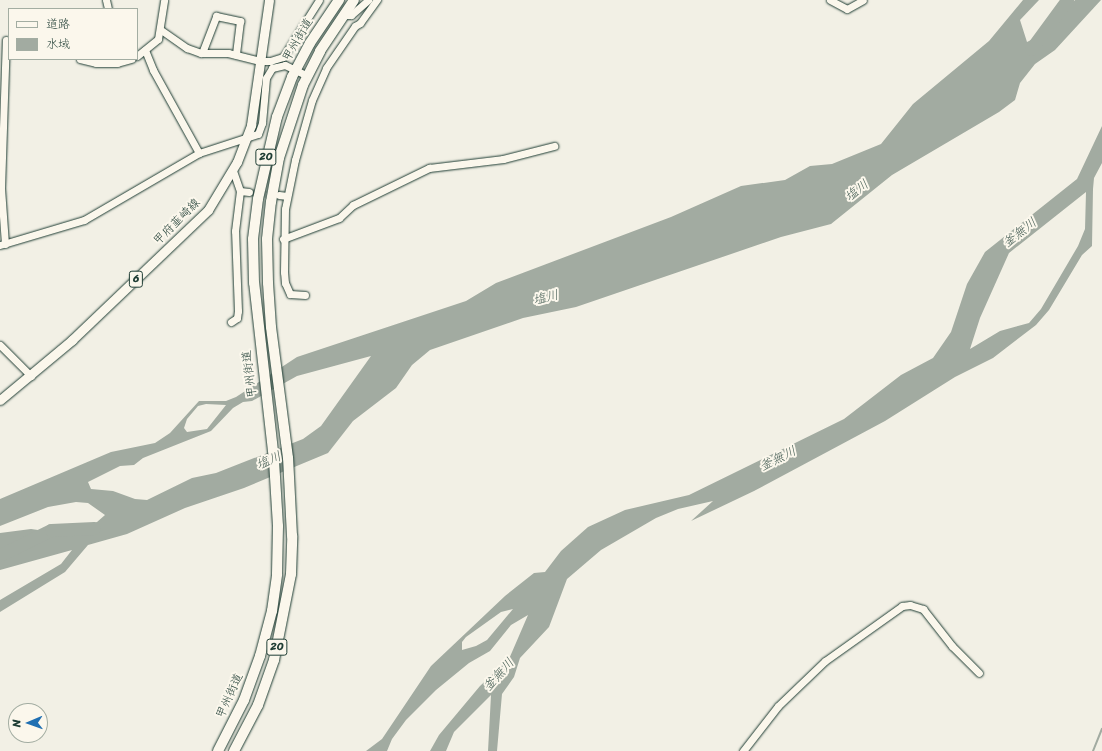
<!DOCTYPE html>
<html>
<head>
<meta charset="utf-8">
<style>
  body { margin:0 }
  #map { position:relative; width:1102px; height:751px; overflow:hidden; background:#f2f0e5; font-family:Sriracha,"Klee One",sans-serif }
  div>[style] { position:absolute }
  .water>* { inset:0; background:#a2aba1 }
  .stream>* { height:2px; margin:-1px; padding:0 1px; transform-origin:1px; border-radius:1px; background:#a2aba1 }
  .river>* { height:13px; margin:-6.5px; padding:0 6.5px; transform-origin:6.5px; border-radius:6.5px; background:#a2aba1 }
  .minor-tunnel>* { height:7px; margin-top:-3.5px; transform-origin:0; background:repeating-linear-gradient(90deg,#c8ccc2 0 7px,transparent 0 10.5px) }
  .roads { filter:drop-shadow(0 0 1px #1f3d34) drop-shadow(0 0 1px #1f3d34) }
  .minor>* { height:7px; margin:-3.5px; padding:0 3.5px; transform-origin:3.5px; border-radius:3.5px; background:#fbf7ec }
  .major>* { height:9px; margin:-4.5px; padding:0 4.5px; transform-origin:4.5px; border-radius:4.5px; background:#fbf7ec }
  .highway>* { height:10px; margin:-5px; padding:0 5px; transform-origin:5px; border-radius:5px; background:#fbf7ec }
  span { translate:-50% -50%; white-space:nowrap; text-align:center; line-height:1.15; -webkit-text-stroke:4px #fbf7ec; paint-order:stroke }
  .shield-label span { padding:1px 3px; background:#fbf7ec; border:1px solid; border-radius:3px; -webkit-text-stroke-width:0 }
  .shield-label { font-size:11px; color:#1f3d34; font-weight:700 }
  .street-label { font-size:12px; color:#1f3d34 }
  .water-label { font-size:13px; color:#465e55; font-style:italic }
  .legend { position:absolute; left:8px; top:8px; width:130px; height:52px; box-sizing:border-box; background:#fbf7ec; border:1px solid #a3ada2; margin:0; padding:5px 7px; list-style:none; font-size:12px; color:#1f3d34 }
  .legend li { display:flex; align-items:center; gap:8px; height:20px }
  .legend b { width:20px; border:1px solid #a3ada2 }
  .north { position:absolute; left:8px; top:703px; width:40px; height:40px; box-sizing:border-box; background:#fbf7ec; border:1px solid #a3ada2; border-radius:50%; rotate:268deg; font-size:11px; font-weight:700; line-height:16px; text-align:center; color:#1f3d34 }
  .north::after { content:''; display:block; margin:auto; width:14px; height:18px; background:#1f6fb2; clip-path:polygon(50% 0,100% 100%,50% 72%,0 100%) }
</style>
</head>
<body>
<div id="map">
  <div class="water">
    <div style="clip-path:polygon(evenodd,1023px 0,1039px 0,1020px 20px,1027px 42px,1045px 33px,1075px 0,1101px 0,1055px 50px,1035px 64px,1020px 83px,1015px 100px,999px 112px,892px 175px,831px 224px,781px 237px,576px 307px,523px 318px,430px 350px,412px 365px,396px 388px,353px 421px,328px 453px,244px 488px,185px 508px,127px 534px,88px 545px,65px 572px,0 612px,0 600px,61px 564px,72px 550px,0 570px,0 533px,31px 529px,66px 534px,97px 522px,105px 515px,88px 503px,76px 502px,48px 507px,0 526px,0 499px,111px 452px,155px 443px,170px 433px,199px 401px,226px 401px,236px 397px,297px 357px,466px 301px,496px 283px,671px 217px,741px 186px,785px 180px,810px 166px,832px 164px,881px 144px,913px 104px,989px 41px,1023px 0,371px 356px,321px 426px,303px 439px,216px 473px,192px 478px,147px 500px,135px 499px,113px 491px,91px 489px,88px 482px,120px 466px,134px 465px,143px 458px,211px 431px,233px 408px,243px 402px,252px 401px,297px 376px,371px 356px,1023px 0,206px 404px,226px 405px,207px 429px,187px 432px,184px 428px,187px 419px,198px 406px,206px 404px)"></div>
    <div style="clip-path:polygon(evenodd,1102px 126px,1102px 163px,1094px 178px,1093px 189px,1092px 246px,1082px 255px,1049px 310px,1036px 325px,993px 358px,955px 377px,885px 421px,754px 491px,691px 521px,713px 501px,678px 509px,656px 518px,601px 550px,567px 579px,549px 627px,520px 658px,514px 677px,502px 694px,497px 751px,488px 751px,491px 695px,454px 732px,446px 751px,430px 751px,439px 735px,480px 686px,509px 659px,528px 615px,511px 625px,490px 651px,469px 663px,436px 690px,406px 720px,392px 739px,387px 751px,366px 751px,382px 739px,431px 666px,505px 596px,534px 573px,545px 572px,561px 551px,588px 527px,625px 510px,689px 495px,844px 419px,901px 375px,933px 358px,951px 332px,967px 284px,985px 252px,1077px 179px,1102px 126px,1086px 192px,1085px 229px,1078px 246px,1041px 309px,1029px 323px,1000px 331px,970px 349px,980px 318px,1009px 253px,1086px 192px,1102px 126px,513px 609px,487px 640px,476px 646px,462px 650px,462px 642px,466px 637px,501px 612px,513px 609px)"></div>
  </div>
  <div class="stream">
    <div style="left:1093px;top:751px;width:24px;rotate:-68deg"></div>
  </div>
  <div class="river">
    <div style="left:1031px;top:49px;width:61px;rotate:-53.7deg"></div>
    <div style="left:0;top:555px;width:57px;rotate:-26.1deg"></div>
    <div style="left:51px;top:530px;width:43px;rotate:-2.7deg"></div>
  </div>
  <div class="minor-tunnel">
    <div style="left:249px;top:192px;width:28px;rotate:6deg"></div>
  </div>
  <div class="roads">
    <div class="minor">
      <div style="left:106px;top:0;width:9px;rotate:77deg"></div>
      <div style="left:830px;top:0;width:19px;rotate:28deg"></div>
      <div style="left:847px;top:9px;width:18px;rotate:-29deg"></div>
      <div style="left:343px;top:15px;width:8px"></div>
      <div style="left:351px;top:15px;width:23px;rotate:-41deg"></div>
      <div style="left:161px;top:30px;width:32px;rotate:35deg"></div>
      <div style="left:187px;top:48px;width:15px;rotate:20deg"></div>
      <div style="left:201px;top:53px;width:27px"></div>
      <div style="left:228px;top:53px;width:33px;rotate:14deg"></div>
      <div style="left:260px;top:61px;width:10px"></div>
      <div style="left:270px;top:61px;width:14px;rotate:-17deg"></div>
      <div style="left:283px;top:57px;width:67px;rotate:-57.7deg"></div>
      <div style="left:145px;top:50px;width:22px;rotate:68deg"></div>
      <div style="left:153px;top:70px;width:95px;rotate:61deg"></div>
      <div style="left:202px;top:53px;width:40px;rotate:-69deg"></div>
      <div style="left:216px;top:16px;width:25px;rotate:12deg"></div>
      <div style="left:240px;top:21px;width:34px;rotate:97deg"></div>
      <div style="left:137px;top:56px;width:27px;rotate:-39deg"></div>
      <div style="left:158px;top:39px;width:39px;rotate:-81deg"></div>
      <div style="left:80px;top:59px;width:16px;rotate:14deg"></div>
      <div style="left:96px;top:63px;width:21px"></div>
      <div style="left:117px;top:63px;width:15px;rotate:-16deg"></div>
      <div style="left:240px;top:191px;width:9px;rotate:6deg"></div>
      <div style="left:279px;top:195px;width:8px;rotate:7deg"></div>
      <div style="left:283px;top:239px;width:60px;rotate:-20.6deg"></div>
      <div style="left:339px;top:218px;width:19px;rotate:-43deg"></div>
      <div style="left:353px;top:205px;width:85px;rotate:-26deg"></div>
      <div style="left:429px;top:168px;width:75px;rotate:-6.9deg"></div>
      <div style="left:503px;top:159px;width:53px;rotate:-14.3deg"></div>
      <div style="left:5px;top:244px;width:56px;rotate:-94.1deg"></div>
      <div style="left:1px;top:188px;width:148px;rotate:-88.1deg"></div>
      <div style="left:0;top:245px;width:88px;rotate:-16.6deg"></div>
      <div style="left:84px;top:220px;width:133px;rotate:-30.2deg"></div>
      <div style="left:199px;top:153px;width:62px;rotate:-17.9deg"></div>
      <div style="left:258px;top:134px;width:12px;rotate:-70deg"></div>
      <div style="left:262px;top:123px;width:45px;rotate:-84.9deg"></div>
      <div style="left:266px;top:78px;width:12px;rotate:-59deg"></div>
      <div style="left:272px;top:68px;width:13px;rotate:-13deg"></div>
      <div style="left:285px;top:65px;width:25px;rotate:26deg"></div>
      <div style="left:305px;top:295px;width:15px;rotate:-176deg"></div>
      <div style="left:290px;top:294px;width:12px;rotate:-114deg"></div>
      <div style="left:285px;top:283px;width:11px;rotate:-95deg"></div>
      <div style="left:284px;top:272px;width:63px;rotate:-89.1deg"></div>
      <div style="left:285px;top:209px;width:50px;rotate:-78.5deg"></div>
      <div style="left:295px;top:160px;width:62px;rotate:-74.2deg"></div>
      <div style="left:312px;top:100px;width:35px;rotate:-66deg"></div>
      <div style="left:326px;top:68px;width:51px;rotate:-55.4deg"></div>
      <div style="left:355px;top:26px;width:6px;rotate:-31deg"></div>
      <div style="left:360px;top:23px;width:29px;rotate:-54deg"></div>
      <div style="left:231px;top:322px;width:7px;rotate:-34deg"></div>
      <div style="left:237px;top:318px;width:7px;rotate:-82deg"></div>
      <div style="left:238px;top:311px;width:80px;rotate:-92.1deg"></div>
      <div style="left:235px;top:231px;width:40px;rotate:-82.9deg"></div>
      <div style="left:240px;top:191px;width:21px;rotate:-109deg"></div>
      <div style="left:0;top:345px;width:44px;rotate:45deg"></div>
      <div style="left:743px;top:751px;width:57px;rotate:-52.1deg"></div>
      <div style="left:778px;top:706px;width:65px;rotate:-43.8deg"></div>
      <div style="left:825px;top:661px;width:95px;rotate:-35.5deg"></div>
      <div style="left:902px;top:606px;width:8px;rotate:-7deg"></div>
      <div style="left:910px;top:605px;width:14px;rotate:17deg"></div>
      <div style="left:923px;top:609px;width:47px;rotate:51.9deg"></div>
      <div style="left:952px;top:646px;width:38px;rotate:45deg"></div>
    </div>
    <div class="major">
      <div style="left:0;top:400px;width:94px;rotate:-39.8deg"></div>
      <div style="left:72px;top:340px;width:188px;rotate:-43.7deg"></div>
      <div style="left:208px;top:210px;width:56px;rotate:-58.9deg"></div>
      <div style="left:237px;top:162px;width:40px;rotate:-69deg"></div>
      <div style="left:251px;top:125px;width:126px;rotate:-81.8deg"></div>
    </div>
    <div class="highway">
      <div style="left:218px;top:751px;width:57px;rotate:-63deg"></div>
      <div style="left:244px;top:700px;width:47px;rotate:-70deg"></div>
      <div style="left:260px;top:656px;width:47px;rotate:-75.1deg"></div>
      <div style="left:272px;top:611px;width:37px;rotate:-82deg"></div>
      <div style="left:277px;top:574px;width:48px;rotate:-88.8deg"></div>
      <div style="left:278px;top:526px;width:66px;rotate:-93.5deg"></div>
      <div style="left:274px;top:460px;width:178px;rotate:-96.4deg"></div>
      <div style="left:254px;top:283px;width:44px;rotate:-91.3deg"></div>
      <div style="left:253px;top:239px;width:40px;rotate:-82.9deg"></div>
      <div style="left:258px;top:199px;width:84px;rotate:-77deg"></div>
      <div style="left:277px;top:117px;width:43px;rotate:-69.4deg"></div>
      <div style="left:292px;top:77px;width:38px;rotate:-62deg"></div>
      <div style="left:310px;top:43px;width:52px;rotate:-56deg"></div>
      <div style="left:234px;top:751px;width:52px;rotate:-62.4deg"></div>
      <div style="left:258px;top:705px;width:48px;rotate:-70.4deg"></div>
      <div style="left:274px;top:660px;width:88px;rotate:-78.8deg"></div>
      <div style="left:291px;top:574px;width:38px;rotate:-88deg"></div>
      <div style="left:292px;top:536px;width:78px;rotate:-92.9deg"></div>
      <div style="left:288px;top:458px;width:132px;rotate:-97.4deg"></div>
      <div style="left:271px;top:327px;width:44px;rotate:-93.9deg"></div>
      <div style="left:268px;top:283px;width:44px;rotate:-91.3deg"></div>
      <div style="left:267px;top:239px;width:37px;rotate:-84deg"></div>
      <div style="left:271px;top:202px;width:45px;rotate:-79.7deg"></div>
      <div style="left:279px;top:158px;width:77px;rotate:-71.8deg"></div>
      <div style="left:303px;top:85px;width:38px;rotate:-63deg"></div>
      <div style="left:320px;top:51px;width:61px;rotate:-56.3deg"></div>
    </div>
  </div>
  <div class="shield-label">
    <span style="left:266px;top:157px">20</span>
    <span style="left:136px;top:279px">6</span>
    <span style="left:277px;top:647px">20</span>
  </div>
  <div class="street-label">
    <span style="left:298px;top:40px;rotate:-60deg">甲州街道</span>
    <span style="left:177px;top:222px;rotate:-45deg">甲府韮崎線</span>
    <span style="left:250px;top:374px;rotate:-97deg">甲州街道</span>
    <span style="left:230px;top:696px;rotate:-66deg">甲州街道</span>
  </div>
  <div class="water-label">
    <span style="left:857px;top:191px;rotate:-38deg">塩川</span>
    <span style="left:1020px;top:233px;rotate:-38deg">釜無川</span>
    <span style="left:546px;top:298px;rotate:-14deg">塩川</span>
    <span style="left:778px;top:459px;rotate:-26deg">釜無川</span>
    <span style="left:269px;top:461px;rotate:-24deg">塩川</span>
    <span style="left:499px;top:675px;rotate:-48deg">釜無川</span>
  </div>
  <ul class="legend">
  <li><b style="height:5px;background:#fbf7ec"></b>道路</li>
  <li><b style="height:11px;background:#a2aba1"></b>水域</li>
  </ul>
  <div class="north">N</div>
</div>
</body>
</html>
